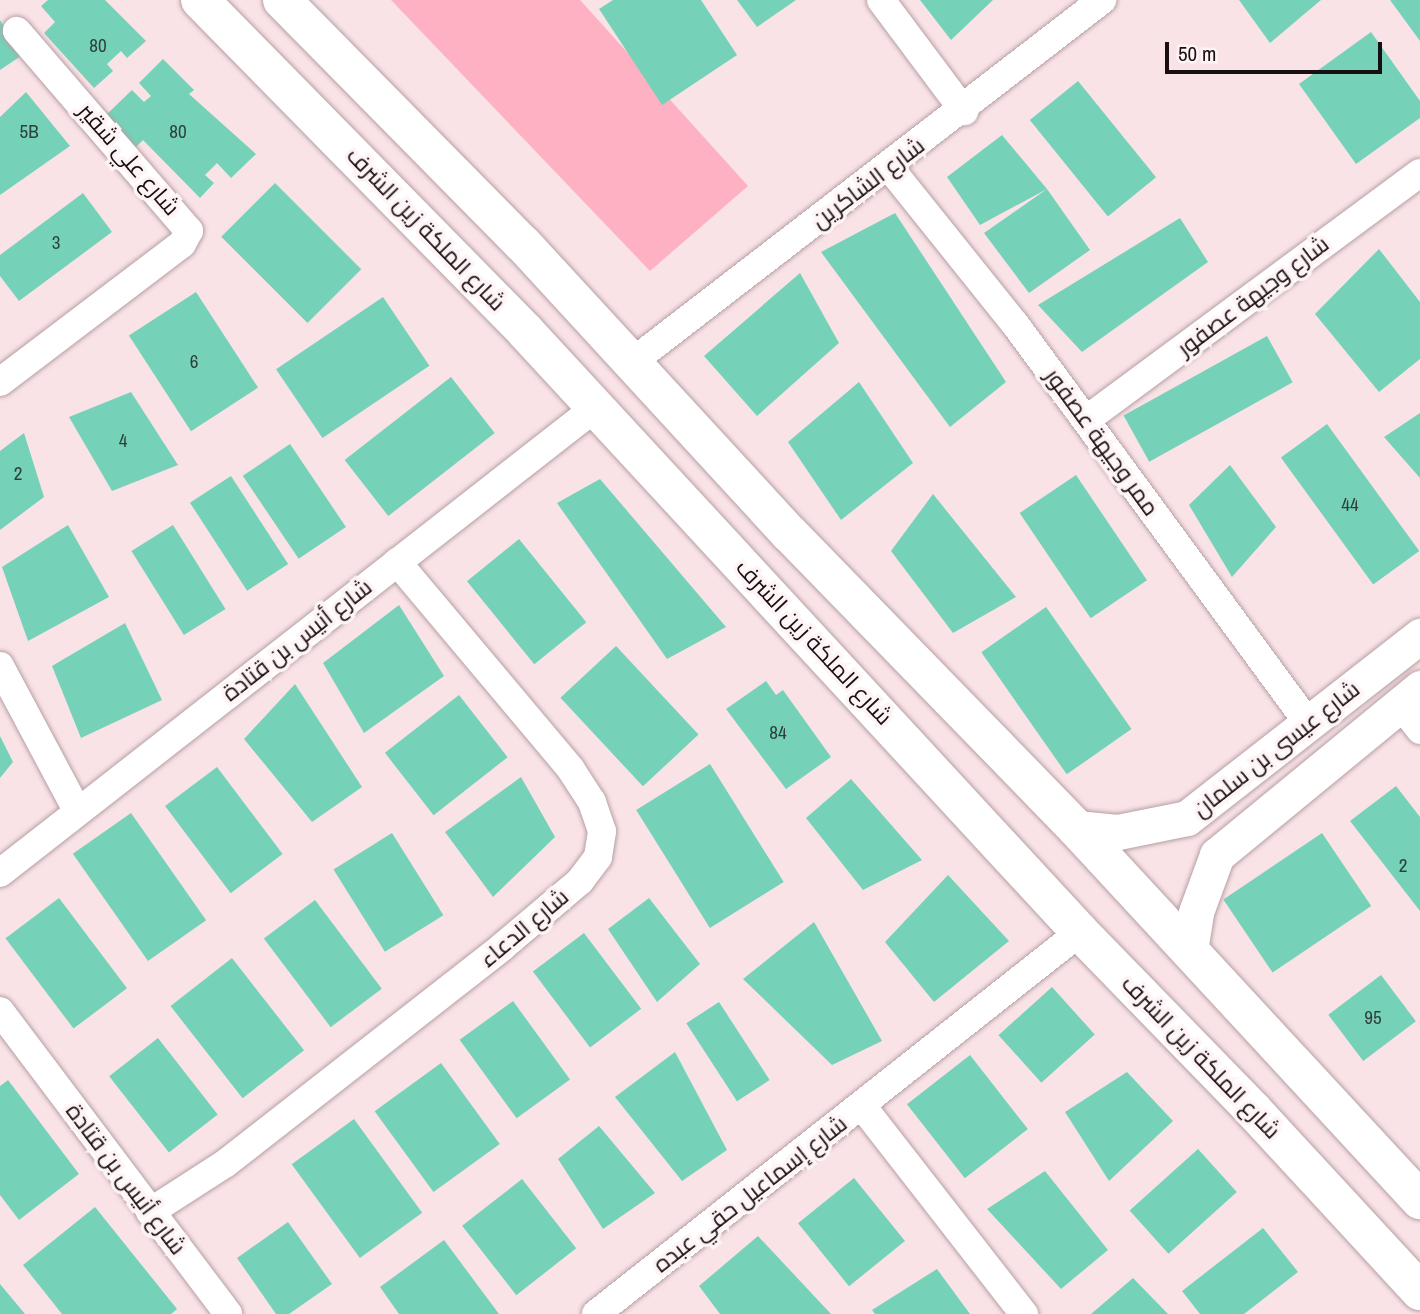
<!DOCTYPE html>
<html>
<head>
<meta charset="utf-8">
<style>
  body { margin:0 }
  #map { position:relative; width:1420px; height:1314px; overflow:hidden; background:#fae3e7; font-family:"Archivo Narrow",Cairo,sans-serif }
  div>[style] { position:absolute }
  .green>* { inset:0; background:#fdb1c2 }
  .building>* { inset:0; background:#75d2b8; transform-origin:0 0 }
  .roads { filter:drop-shadow(0 0 2px #b5a0a4) drop-shadow(0 0 2px #b5a0a4) }
  .minor>* { height:28px; margin:-14px; padding:0 14px; transform-origin:14px; border-radius:14px; background:#fff }
  .tertiary>* { height:35px; margin:-17.5px; padding:0 17.5px; transform-origin:17.5px; border-radius:17.5px; background:#fff }
  .secondary>* { height:38px; margin:-19px; padding:0 19px; transform-origin:19px; border-radius:19px; background:#fff }
  span { translate:-50% -50%; white-space:nowrap; text-align:center; line-height:1.15; -webkit-text-stroke:7px #fef4f6; paint-order:stroke }
  .number-label { font-size:19px; color:#2e403b }
  .number-label span { -webkit-text-stroke-width:0 }
  .street-label { font-size:23px; color:#170f11 }
  .scale { position:absolute; left:1165px; top:42px; width:217px; height:32px; box-sizing:border-box; border:4px solid #170f11; border-top:0; padding-left:9px; font-size:21px; line-height:24px; white-space:nowrap; color:#170f11; -webkit-text-stroke:5px #fef4f6; paint-order:stroke }
</style>
</head>
<body>
<div id="map">
  <div class="green">
    <div style="clip-path:polygon(391px 0,580px 0,748px 186px,650px 271px)"></div>
  </div>
  <div class="building">
    <div style="clip-path:polygon(48px 0,105px 0,146px 41px,127px 58px,121px 51px,107px 64px,113px 71px,94px 88px,44px 33px,55px 22px,41px 6px)"></div>
    <div style="clip-path:polygon(613px 0,701px 0,737px 55px,662px 105px,599px 9px)"></div>
    <div style="clip-path:polygon(737px 0,796px 0,757px 27px)"></div>
    <div style="clip-path:polygon(920px 0,993px 0,951px 40px)"></div>
    <div style="clip-path:polygon(1239px 0,1321px 0,1270px 43px)"></div>
    <div style="clip-path:polygon(1390px 0,1420px 0,1420px 41px)"></div>
    <div style="clip-path:polygon(0 20px,21px 56px,0 70px)"></div>
    <div style="clip-path:polygon(1371px 32px,1420px 101px,1420px 118px,1356px 164px,1299px 84px)"></div>
    <div style="clip-path:polygon(163px 59px,194px 90px,189px 94px,256px 154px,231px 178px,217px 163px,205px 175px,214px 183px,200px 198px,143px 140px,136px 147px,105px 116px,132px 90px,144px 102px,151px 96px,139px 83px)"></div>
    <div style="left:1078px;top:81px;width:124px;height:62px;rotate:51deg"></div>
    <div style="clip-path:polygon(26px 92px,70px 146px,0 195px,0 117px)"></div>
    <div style="clip-path:polygon(1002px 135px,1047px 189px,1090px 250px,1029px 293px,984px 233px,1047px 189px,980px 225px,947px 177px)"></div>
    <div style="left:275px;top:183px;width:122px;height:76px;rotate:45deg"></div>
    <div style="clip-path:polygon(83px 193px,112px 232px,19px 301px,0 276px,0 255px)"></div>
    <div style="clip-path:polygon(895px 213px,1006px 382px,950px 427px,821px 252px)"></div>
    <div style="clip-path:polygon(1180px 218px,1208px 262px,1082px 352px,1038px 305px)"></div>
    <div style="clip-path:polygon(1379px 249px,1420px 302px,1420px 359px,1379px 392px,1315px 314px)"></div>
    <div style="clip-path:polygon(800px 273px,839px 343px,757px 416px,704px 356px)"></div>
    <div style="left:196px;top:292px;width:114px;height:80px;rotate:57deg"></div>
    <div style="left:383px;top:297px;width:83px;height:129px;rotate:56deg"></div>
    <div style="left:1267px;top:336px;width:53px;height:164px;rotate:61deg"></div>
    <div style="left:451px;top:377px;width:71px;height:135px;rotate:52deg"></div>
    <div style="clip-path:polygon(859px 382px,913px 463px,841px 520px,788px 442px)"></div>
    <div style="clip-path:polygon(131px 392px,178px 465px,112px 491px,69px 417px)"></div>
    <div style="clip-path:polygon(1420px 413px,1420px 478px,1384px 437px)"></div>
    <div style="left:1327px;top:424px;width:157px;height:57px;rotate:54deg"></div>
    <div style="clip-path:polygon(24px 433px,44px 497px,0 530px,0 451px)"></div>
    <div style="left:290px;top:444px;width:100px;height:57px;rotate:56deg"></div>
    <div style="clip-path:polygon(1230px 465px,1276px 527px,1232px 577px,1189px 505px)"></div>
    <div style="left:1076px;top:475px;width:127px;height:68px;rotate:56deg"></div>
    <div style="left:231px;top:476px;width:105px;height:49px;rotate:57deg"></div>
    <div style="clip-path:polygon(600px 479px,726px 627px,667px 659px,557px 503px)"></div>
    <div style="clip-path:polygon(933px 494px,1016px 597px,953px 633px,891px 551px)"></div>
    <div style="clip-path:polygon(68px 525px,109px 597px,28px 641px,2px 567px)"></div>
    <div style="left:173px;top:525px;width:99px;height:49px;rotate:58deg"></div>
    <div style="left:519px;top:539px;width:107px;height:67px;rotate:51deg"></div>
    <div style="clip-path:polygon(399px 605px,444px 676px,364px 733px,323px 663px)"></div>
    <div style="left:1046px;top:607px;width:149px;height:79px;rotate:55deg"></div>
    <div style="clip-path:polygon(125px 623px,162px 700px,81px 738px,52px 666px)"></div>
    <div style="left:616px;top:646px;width:121px;height:76px;rotate:47deg"></div>
    <div style="clip-path:polygon(766px 681px,776px 695px,783px 690px,831px 757px,786px 789px,726px 709px)"></div>
    <div style="clip-path:polygon(295px 684px,362px 787px,312px 822px,244px 739px)"></div>
    <div style="left:459px;top:695px;width:79px;height:94px;rotate:52deg"></div>
    <div style="clip-path:polygon(0 736px,13px 762px,0 778px)"></div>
    <div style="left:710px;top:764px;width:139px;height:87px;rotate:58deg"></div>
    <div style="left:217px;top:767px;width:109px;height:65px;rotate:53deg"></div>
    <div style="clip-path:polygon(521px 777px,555px 837px,493px 897px,445px 832px)"></div>
    <div style="clip-path:polygon(851px 779px,922px 860px,863px 890px,806px 818px)"></div>
    <div style="clip-path:polygon(1396px 786px,1420px 817px,1420px 911px,1350px 821px)"></div>
    <div style="left:131px;top:813px;width:131px;height:71px;rotate:55deg"></div>
    <div style="left:392px;top:833px;width:97px;height:69px;rotate:58deg"></div>
    <div style="left:1322px;top:833px;width:88px;height:119px;rotate:56deg"></div>
    <div style="clip-path:polygon(948px 875px,1009px 941px,934px 1002px,885px 942px)"></div>
    <div style="left:59px;top:898px;width:113px;height:67px;rotate:53deg"></div>
    <div style="clip-path:polygon(649px 898px,700px 964px,657px 1002px,608px 929px)"></div>
    <div style="left:315px;top:900px;width:111px;height:64px;rotate:53deg"></div>
    <div style="clip-path:polygon(814px 922px,882px 1041px,832px 1065px,743px 979px)"></div>
    <div style="left:584px;top:933px;width:95px;height:64px;rotate:53deg"></div>
    <div style="left:232px;top:958px;width:117px;height:78px;rotate:52deg"></div>
    <div style="left:1381px;top:975px;width:58px;height:66px;rotate:53deg"></div>
    <div style="left:1052px;top:987px;width:64px;height:72px;rotate:48deg"></div>
    <div style="left:513px;top:1001px;width:97px;height:66px;rotate:54deg"></div>
    <div style="left:719px;top:1002px;width:93px;height:39px;rotate:57deg"></div>
    <div style="left:158px;top:1038px;width:97px;height:62px;rotate:52deg"></div>
    <div style="clip-path:polygon(675px 1052px,727px 1150px,682px 1181px,615px 1097px)"></div>
    <div style="left:970px;top:1055px;width:94px;height:80px;rotate:52deg"></div>
    <div style="left:441px;top:1063px;width:100px;height:82px;rotate:54deg"></div>
    <div style="clip-path:polygon(1127px 1072px,1173px 1121px,1109px 1181px,1065px 1112px)"></div>
    <div style="clip-path:polygon(8px 1080px,79px 1174px,19px 1220px,0 1195px,0 1086px)"></div>
    <div style="left:354px;top:1119px;width:116px;height:77px;rotate:54deg"></div>
    <div style="clip-path:polygon(599px 1126px,655px 1193px,603px 1229px,558px 1159px)"></div>
    <div style="left:1198px;top:1149px;width:58px;height:92px;rotate:48deg"></div>
    <div style="clip-path:polygon(1045px 1171px,1108px 1250px,1061px 1289px,987px 1209px)"></div>
    <div style="left:854px;top:1178px;width:81px;height:72px;rotate:51deg"></div>
    <div style="left:522px;top:1179px;width:88px;height:76px;rotate:52deg"></div>
    <div style="clip-path:polygon(95px 1207px,177px 1309px,171px 1314px,62px 1314px,23px 1265px)"></div>
    <div style="clip-path:polygon(288px 1222px,332px 1284px,289px 1314px,276px 1314px,237px 1258px)"></div>
    <div style="clip-path:polygon(1263px 1228px,1298px 1272px,1244px 1314px,1200px 1314px,1182px 1291px)"></div>
    <div style="clip-path:polygon(758px 1236px,831px 1314px,720px 1314px,699px 1286px)"></div>
    <div style="clip-path:polygon(444px 1240px,499px 1314px,399px 1314px,380px 1287px)"></div>
    <div style="clip-path:polygon(937px 1269px,970px 1314px,875px 1314px,872px 1310px)"></div>
    <div style="clip-path:polygon(1133px 1278px,1168px 1314px,1091px 1314px)"></div>
    <div style="clip-path:polygon(0 1284px,25px 1314px,0 1314px)"></div>
  </div>
  <div class="roads">
    <div class="minor">
      <div style="left:881px;top:0;width:139px;rotate:53.2deg"></div>
      <div style="left:889px;top:167px;width:201px;rotate:51.3deg"></div>
      <div style="left:1015px;top:324px;width:495px;rotate:53.7deg"></div>
      <div style="left:631px;top:363px;width:595px;rotate:-37.62deg"></div>
      <div style="left:0;top:382px;width:228px;rotate:-37.2deg"></div>
      <div style="left:182px;top:244px;width:15px;rotate:-62deg"></div>
      <div style="left:189px;top:231px;width:264px;rotate:-130.7deg"></div>
      <div style="left:1086px;top:420px;width:415px;rotate:-36.5deg"></div>
      <div style="left:0;top:666px;width:163px;rotate:61.9deg"></div>
      <div style="left:1400px;top:704px;width:33px;rotate:52deg"></div>
      <div style="left:0;top:873px;width:755px;rotate:-38.01deg"></div>
      <div style="left:0;top:1011px;width:379px;rotate:53deg"></div>
      <div style="left:862px;top:1106px;width:264px;rotate:52.1deg"></div>
      <div style="left:150px;top:1212px;width:90px;rotate:-32.8deg"></div>
      <div style="left:226px;top:1163px;width:350px;rotate:-38deg"></div>
      <div style="left:502px;top:947px;width:102px;rotate:-40.2deg"></div>
      <div style="left:580px;top:881px;width:30px;rotate:-53deg"></div>
      <div style="left:598px;top:857px;width:26px;rotate:-81deg"></div>
      <div style="left:602px;top:831px;width:31px;rotate:-109deg"></div>
      <div style="left:592px;top:802px;width:40px;rotate:-122.9deg"></div>
      <div style="left:570px;top:768px;width:269px;rotate:-130deg"></div>
      <div style="left:596px;top:1314px;width:617px;rotate:-38.28deg"></div>
    </div>
    <div class="tertiary">
      <div style="left:1076px;top:828px;width:42px;rotate:5.4deg"></div>
      <div style="left:1118px;top:832px;width:70px;rotate:-11.5deg"></div>
      <div style="left:1187px;top:818px;width:296px;rotate:-38deg"></div>
      <div style="left:1190px;top:951px;width:39px;rotate:-81deg"></div>
      <div style="left:1196px;top:912px;width:61px;rotate:-69.8deg"></div>
      <div style="left:1217px;top:855px;width:263px;rotate:-39.4deg"></div>
    </div>
    <div class="secondary">
      <div style="left:200px;top:0;width:464px;rotate:45.5deg"></div>
      <div style="left:525px;top:331px;width:818px;rotate:47.28deg"></div>
      <div style="left:1080px;top:932px;width:247px;rotate:45.8deg"></div>
      <div style="left:1252px;top:1109px;width:248px;rotate:47.3deg"></div>
      <div style="left:282px;top:0;width:343px;rotate:45.4deg"></div>
      <div style="left:523px;top:244px;width:394px;rotate:47.4deg"></div>
      <div style="left:790px;top:534px;width:410px;rotate:45.8deg"></div>
      <div style="left:1076px;top:828px;width:507px;rotate:47.24deg"></div>
    </div>
  </div>
  <div class="number-label">
    <span style="left:98px;top:46px">80</span>
    <span style="left:29px;top:132px">5B</span>
    <span style="left:178px;top:132px">80</span>
    <span style="left:56px;top:243px">3</span>
    <span style="left:194px;top:362px">6</span>
    <span style="left:123px;top:441px">4</span>
    <span style="left:18px;top:474px">2</span>
    <span style="left:1350px;top:505px">44</span>
    <span style="left:778px;top:733px">84</span>
    <span style="left:1403px;top:866px">2</span>
    <span style="left:1373px;top:1018px">95</span>
  </div>
  <div class="street-label">
    <span style="left:129px;top:159px;rotate:49deg">شارع علي شقير</span>
    <span style="left:868px;top:183px;rotate:-37deg">شارع الشاكرين</span>
    <span style="left:426px;top:229px;rotate:46deg">شارع الملكة زين الشرف</span>
    <span style="left:1253px;top:296px;rotate:-37deg">شارع وجيهة عصفور</span>
    <span style="left:1102px;top:442px;rotate:54deg">ممر وجيهة عصفور</span>
    <span style="left:297px;top:640px;rotate:-38deg">شارع أنيس بن قتادة</span>
    <span style="left:814px;top:642px;rotate:47deg">شارع الملكة زين الشرف</span>
    <span style="left:1276px;top:749px;rotate:-38deg">شارع عيسى بن سلمان</span>
    <span style="left:524px;top:928px;rotate:-40deg">شارع الدعاء</span>
    <span style="left:1201px;top:1057px;rotate:46deg">شارع الملكة زين الشرف</span>
    <span style="left:126px;top:1179px;rotate:53deg">شارع أنيس بن قتادة</span>
    <span style="left:750px;top:1194px;rotate:-38deg">شارع إسماعيل حقي عبده</span>
  </div>
  <div class="scale">50 m</div>
</div>
</body>
</html>
